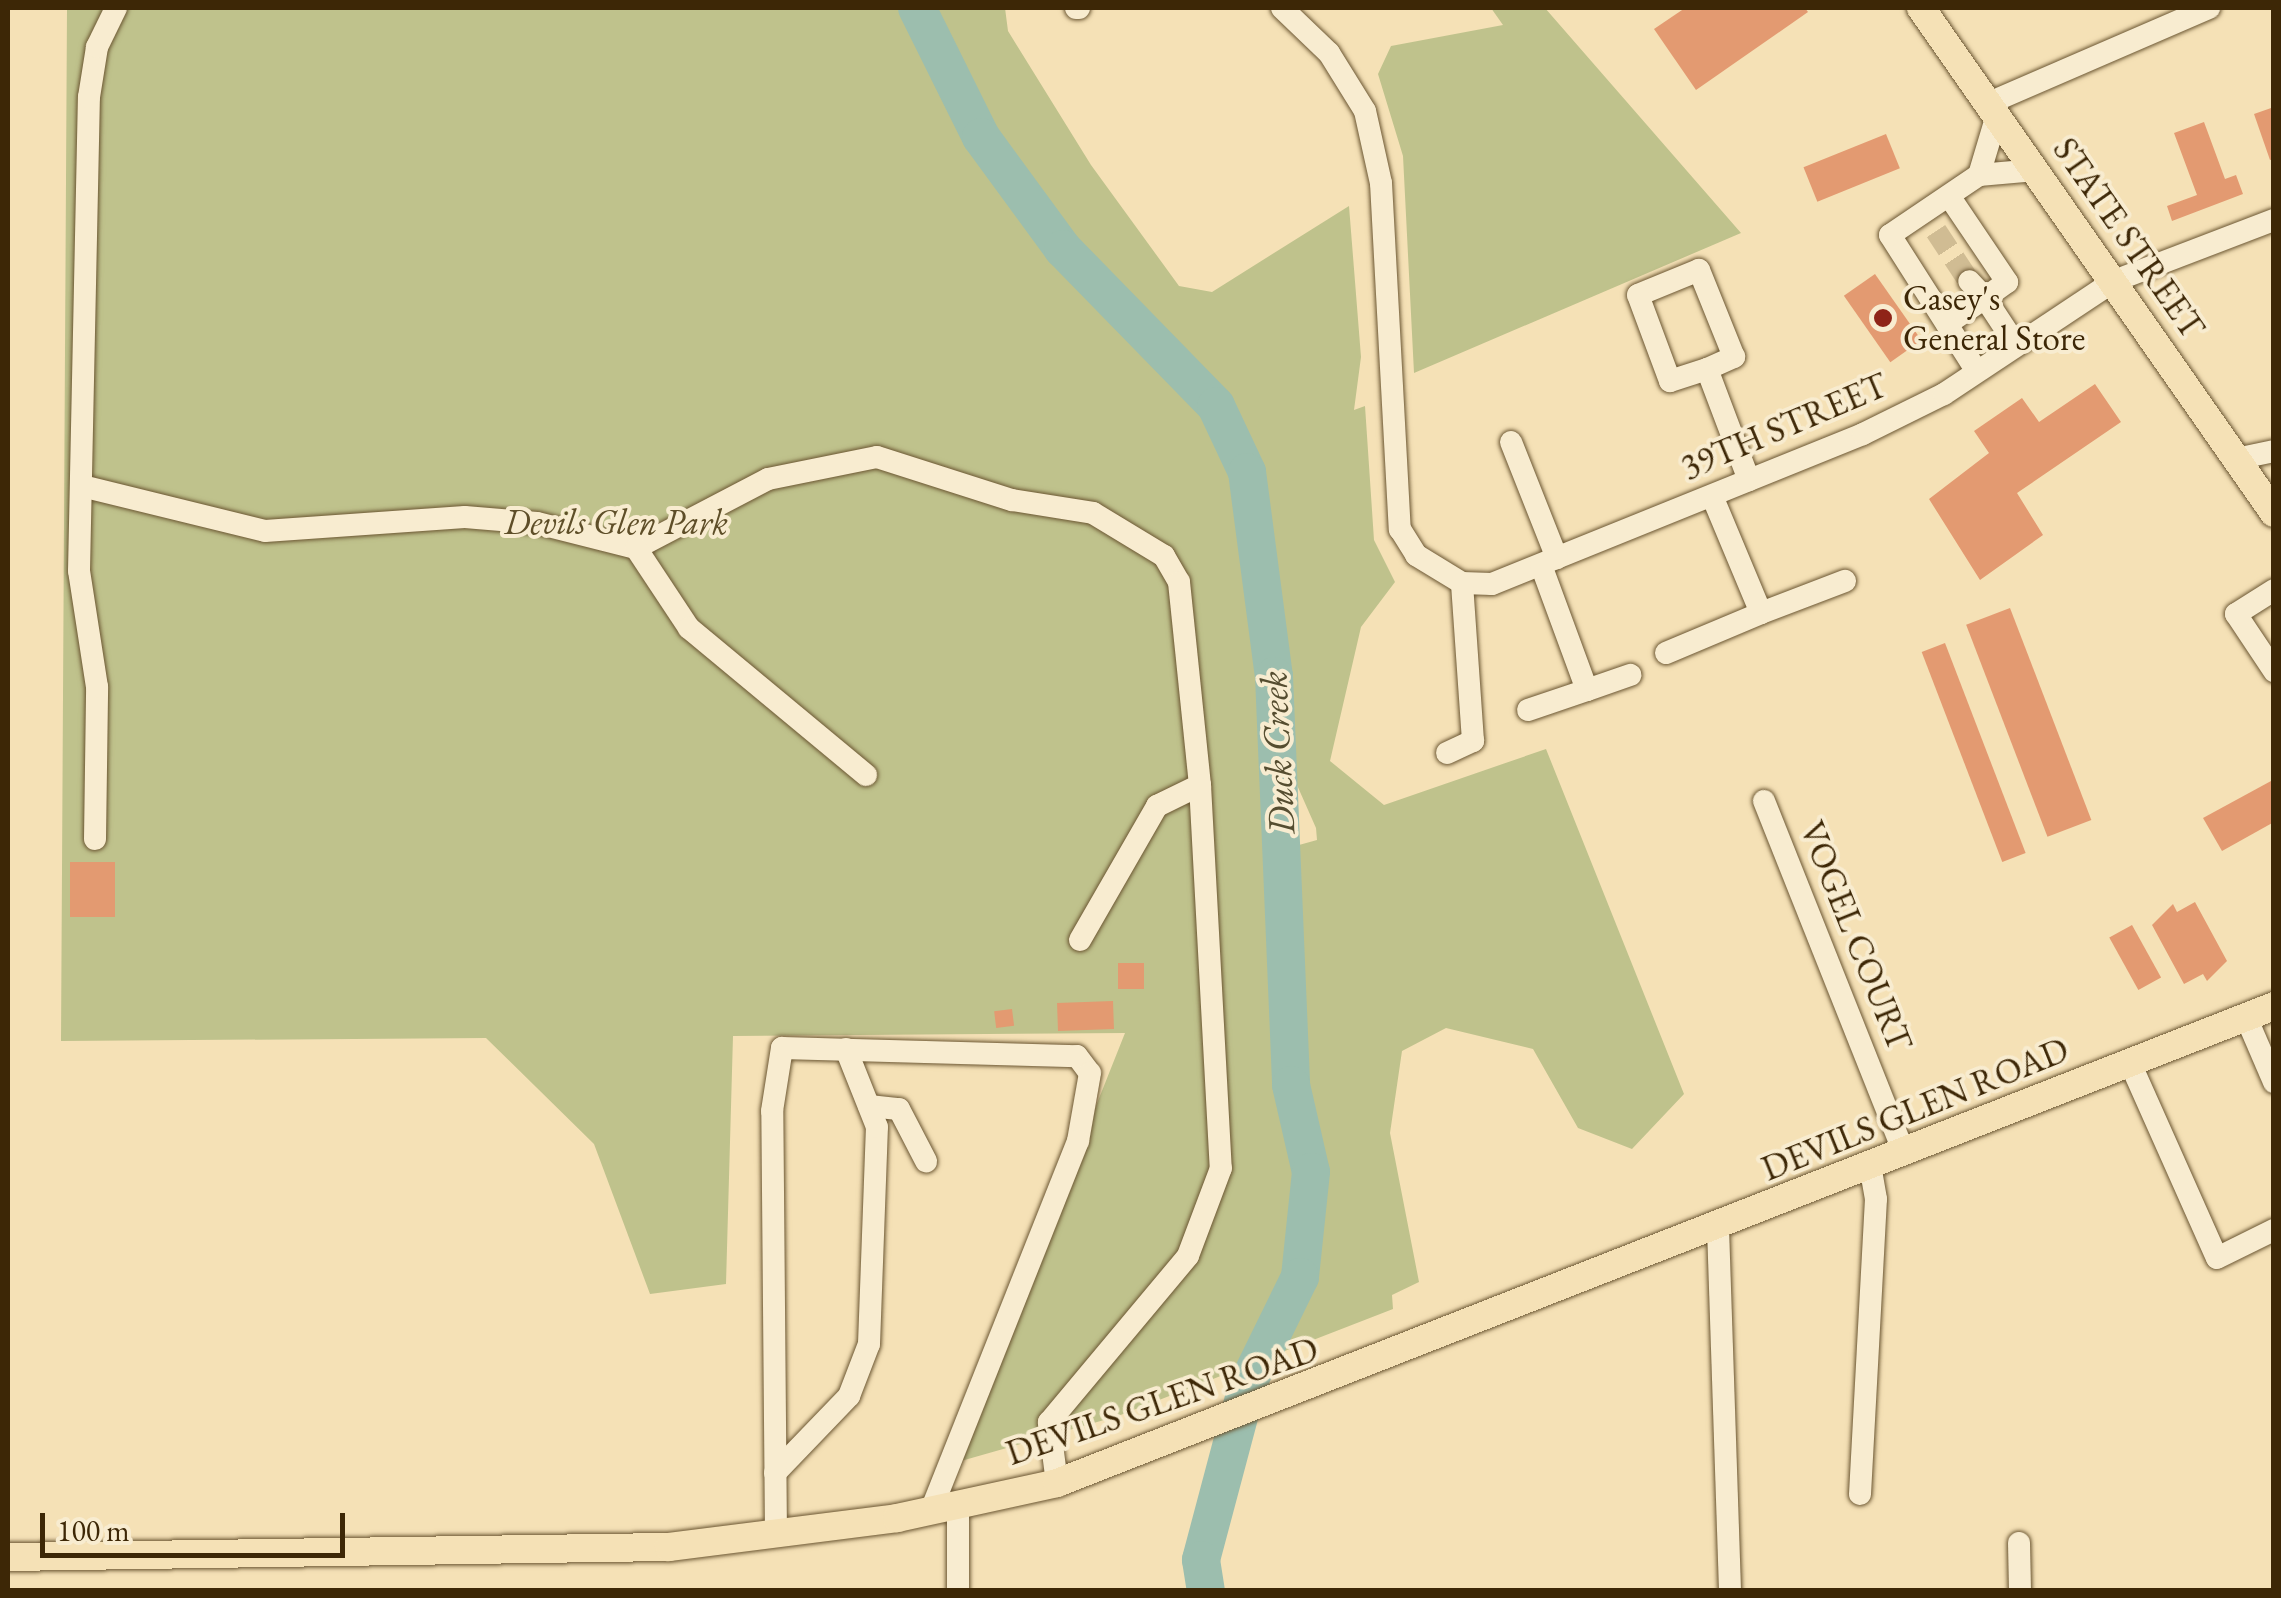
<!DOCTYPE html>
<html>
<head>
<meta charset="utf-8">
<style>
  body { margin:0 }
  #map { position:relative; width:2281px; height:1598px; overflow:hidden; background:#f5e1b6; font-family:"EB Garamond",serif }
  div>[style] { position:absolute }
  .green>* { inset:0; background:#bfc28c }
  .river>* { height:38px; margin:-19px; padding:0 19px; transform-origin:19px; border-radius:19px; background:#9cbeae }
  .building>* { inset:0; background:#e39a71; transform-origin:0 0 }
  .minor-tunnel>* { height:22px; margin-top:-11px; transform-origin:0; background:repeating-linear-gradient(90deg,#d0bc93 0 22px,transparent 0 33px) }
  .roads { filter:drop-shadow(0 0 2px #6b5632) drop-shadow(0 0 2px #6b5632) }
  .minor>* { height:22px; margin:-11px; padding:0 11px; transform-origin:11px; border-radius:11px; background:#f8ecd0 }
  .major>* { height:28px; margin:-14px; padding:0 14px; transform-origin:14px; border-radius:14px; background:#f5e1b6 }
  .dots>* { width:28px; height:28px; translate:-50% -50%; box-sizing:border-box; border:5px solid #f8ecd0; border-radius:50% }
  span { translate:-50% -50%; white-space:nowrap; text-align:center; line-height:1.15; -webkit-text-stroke:8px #f8ecd0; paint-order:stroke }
  .street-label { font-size:35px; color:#3d2706 }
  .poi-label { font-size:35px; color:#3d2706 }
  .left { translate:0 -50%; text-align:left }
  .park-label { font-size:35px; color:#5e4e28; font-style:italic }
  .water-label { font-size:38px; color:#554d30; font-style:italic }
  .frame { position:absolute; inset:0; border:10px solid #3d2706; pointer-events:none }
  .scale { position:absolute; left:40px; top:1513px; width:305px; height:45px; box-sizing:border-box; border:5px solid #3d2706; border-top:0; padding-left:12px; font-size:30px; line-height:35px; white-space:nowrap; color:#3d2706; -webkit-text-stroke:8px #f8ecd0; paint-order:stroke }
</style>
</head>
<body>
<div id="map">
  <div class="green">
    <div style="clip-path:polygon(evenodd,67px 8px,1005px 8px,1008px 31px,1091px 165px,1179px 286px,1212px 292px,1349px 206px,1361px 357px,1354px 410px,1365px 406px,1374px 540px,1395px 582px,1361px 627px,1330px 761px,1384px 805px,1546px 749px,1684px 1094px,1632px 1149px,1578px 1128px,1533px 1049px,1446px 1028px,1402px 1051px,1390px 1133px,1419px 1282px,1392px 1295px,1393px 1309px,1118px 1416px,954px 1463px,1125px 1033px,733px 1036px,726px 1284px,650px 1294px,594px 1144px,486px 1038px,61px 1041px,67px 8px,1288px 723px,1293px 776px,1316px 828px,1317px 840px,1299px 845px,1277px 738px,1288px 723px)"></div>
    <div style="clip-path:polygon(1491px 8px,1545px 8px,1741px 233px,1414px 373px,1403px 156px,1378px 74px,1391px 46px,1503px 25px)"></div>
  </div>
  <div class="river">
    <div style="left:917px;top:8px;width:144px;rotate:63.6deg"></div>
    <div style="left:981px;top:137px;width:139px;rotate:53.8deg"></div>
    <div style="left:1063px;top:249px;width:219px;rotate:45.7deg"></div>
    <div style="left:1216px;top:406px;width:73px;rotate:64.8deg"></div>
    <div style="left:1247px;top:472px;width:206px;rotate:82.5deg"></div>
    <div style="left:1274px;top:676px;width:409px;rotate:87.6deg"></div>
    <div style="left:1291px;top:1085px;width:89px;rotate:77.1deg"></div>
    <div style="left:1311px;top:1172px;width:106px;rotate:96deg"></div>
    <div style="left:1300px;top:1277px;width:118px;rotate:116.1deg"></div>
    <div style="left:1248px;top:1383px;width:183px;rotate:104.9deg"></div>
    <div style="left:1201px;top:1560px;width:30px;rotate:81deg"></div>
  </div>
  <div class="building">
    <div style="clip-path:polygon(1685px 8px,1805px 8px,1808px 12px,1696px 90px,1654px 29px)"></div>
    <div style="clip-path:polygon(2274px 107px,2274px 159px,2270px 160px,2254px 114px)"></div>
    <div style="clip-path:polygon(2204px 122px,2225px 179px,2236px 175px,2243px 194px,2172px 221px,2167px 206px,2197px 195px,2174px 133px)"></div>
    <div style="left:1886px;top:134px;width:37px;height:89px;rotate:68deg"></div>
    <div style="left:1875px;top:274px;width:81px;height:38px;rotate:55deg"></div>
    <div style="clip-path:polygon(2095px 384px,2121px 422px,2017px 493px,2043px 535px,1980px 580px,1929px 499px,1989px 453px,1974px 431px,2022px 398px,2039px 422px)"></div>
    <div style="left:2010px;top:608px;width:227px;height:47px;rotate:69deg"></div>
    <div style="left:1945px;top:643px;width:225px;height:25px;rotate:69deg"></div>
    <div style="clip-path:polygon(2271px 781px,2274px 822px,2222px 851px,2203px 818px)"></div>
    <div style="left:70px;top:862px;width:45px;height:55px"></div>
    <div style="clip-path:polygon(2195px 902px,2227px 961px,2207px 981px,2203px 974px,2184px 984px,2152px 925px,2173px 904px,2177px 912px)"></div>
    <div style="left:2132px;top:925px;width:60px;height:26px;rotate:61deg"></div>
    <div style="left:1118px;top:963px;width:26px;height:26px"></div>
    <div style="left:1113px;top:1001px;width:28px;height:56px;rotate:88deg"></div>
    <div style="left:1012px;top:1009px;width:17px;height:18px;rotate:83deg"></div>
  </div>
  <div class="minor-tunnel">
    <div style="left:1936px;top:231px;width:60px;rotate:56.6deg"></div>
  </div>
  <div class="roads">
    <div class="minor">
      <div style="left:1076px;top:8px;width:3px"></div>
      <div style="left:1282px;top:8px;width:65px;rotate:43.8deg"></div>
      <div style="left:1329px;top:53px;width:68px;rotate:58.2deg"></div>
      <div style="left:1365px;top:111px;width:74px;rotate:77.5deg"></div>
      <div style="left:1381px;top:183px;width:347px;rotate:86.9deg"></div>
      <div style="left:1400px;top:529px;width:31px;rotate:58deg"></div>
      <div style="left:1416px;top:555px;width:54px;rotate:31.3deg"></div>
      <div style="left:1462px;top:583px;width:30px;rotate:2deg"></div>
      <div style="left:1492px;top:584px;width:400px;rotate:-22deg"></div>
      <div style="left:1863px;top:434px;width:90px;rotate:-26.3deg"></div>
      <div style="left:1944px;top:394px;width:204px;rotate:-33.6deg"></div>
      <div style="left:2114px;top:281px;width:171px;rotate:-20.9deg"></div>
      <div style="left:1989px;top:103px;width:240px;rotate:-23.4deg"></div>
      <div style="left:1997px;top:115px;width:63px;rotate:106.7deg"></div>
      <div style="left:1979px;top:175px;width:57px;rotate:-5deg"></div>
      <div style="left:1949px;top:196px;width:104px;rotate:56deg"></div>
      <div style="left:2007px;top:282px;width:27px;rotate:144deg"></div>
      <div style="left:1985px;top:298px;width:23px;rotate:-133deg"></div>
      <div style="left:1947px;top:324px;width:46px;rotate:-34.4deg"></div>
      <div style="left:1985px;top:298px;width:53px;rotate:56.6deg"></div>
      <div style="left:1707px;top:369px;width:30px;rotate:-24deg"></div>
      <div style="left:1734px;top:357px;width:94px;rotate:-111.9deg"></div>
      <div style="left:1699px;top:270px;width:66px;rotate:157.7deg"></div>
      <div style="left:1638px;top:295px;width:92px;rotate:69.6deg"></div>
      <div style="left:1670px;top:381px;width:39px;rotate:-18deg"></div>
      <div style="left:1707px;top:369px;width:119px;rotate:69.3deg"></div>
      <div style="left:1976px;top:370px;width:160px;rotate:-122.5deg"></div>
      <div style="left:1890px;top:235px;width:107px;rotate:-34deg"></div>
      <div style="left:1511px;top:442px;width:125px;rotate:68.4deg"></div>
      <div style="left:2236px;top:459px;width:39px;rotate:-12deg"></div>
      <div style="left:86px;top:487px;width:184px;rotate:13.8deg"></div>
      <div style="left:265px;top:531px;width:200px;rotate:-4deg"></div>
      <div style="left:465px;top:517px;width:72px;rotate:4.8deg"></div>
      <div style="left:537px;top:523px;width:102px;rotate:14.2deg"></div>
      <div style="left:636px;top:548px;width:149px;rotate:-27.6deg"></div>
      <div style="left:768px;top:479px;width:111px;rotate:-11.4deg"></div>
      <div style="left:877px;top:457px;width:142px;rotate:17.7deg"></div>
      <div style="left:1012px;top:500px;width:82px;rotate:9.1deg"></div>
      <div style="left:1093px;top:513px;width:83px;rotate:31.2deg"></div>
      <div style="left:1164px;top:556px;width:30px;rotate:60deg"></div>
      <div style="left:1179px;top:582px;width:204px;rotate:84.1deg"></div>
      <div style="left:1200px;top:785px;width:384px;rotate:86.9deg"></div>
      <div style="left:1221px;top:1168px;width:94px;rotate:110.6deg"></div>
      <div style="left:1188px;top:1256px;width:217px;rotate:129.9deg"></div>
      <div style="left:1049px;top:1422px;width:62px;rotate:82.5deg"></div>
      <div style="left:636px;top:548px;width:96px;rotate:56.5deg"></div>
      <div style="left:689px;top:628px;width:230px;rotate:39.7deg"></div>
      <div style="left:2274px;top:590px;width:45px;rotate:147.7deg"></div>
      <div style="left:2236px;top:614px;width:69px;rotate:56.3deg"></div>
      <div style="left:1761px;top:613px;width:90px;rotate:-20.9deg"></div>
      <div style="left:1666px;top:653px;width:103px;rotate:-22.8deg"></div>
      <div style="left:1761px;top:613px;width:127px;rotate:-112.7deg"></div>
      <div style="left:1587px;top:690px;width:46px;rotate:-19.2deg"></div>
      <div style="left:1528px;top:710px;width:62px;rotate:-18.7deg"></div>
      <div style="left:1587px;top:690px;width:133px;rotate:-110.2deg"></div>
      <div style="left:1447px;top:753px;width:29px;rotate:-25deg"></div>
      <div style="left:1473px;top:741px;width:158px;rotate:-94deg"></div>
      <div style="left:1764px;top:801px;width:379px;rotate:68.3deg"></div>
      <div style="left:95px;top:839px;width:152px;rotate:-89.2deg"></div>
      <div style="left:97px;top:687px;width:117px;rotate:-98.8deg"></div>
      <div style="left:79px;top:571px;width:474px;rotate:-88.8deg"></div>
      <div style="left:89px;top:97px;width:51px;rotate:-80.9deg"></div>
      <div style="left:97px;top:47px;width:43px;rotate:-64deg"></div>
      <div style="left:1080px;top:940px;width:155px;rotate:-60.1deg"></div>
      <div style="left:1157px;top:806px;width:48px;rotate:-26deg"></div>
      <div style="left:2246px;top:1017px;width:71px;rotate:66.7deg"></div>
      <div style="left:2131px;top:1065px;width:211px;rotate:66deg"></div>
      <div style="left:2217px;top:1258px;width:64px;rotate:-26.2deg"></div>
      <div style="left:869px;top:1106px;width:30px;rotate:6deg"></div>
      <div style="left:899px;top:1109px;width:59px;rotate:62.6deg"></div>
      <div style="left:1718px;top:1228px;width:362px;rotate:88.1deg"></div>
      <div style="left:775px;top:1473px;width:107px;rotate:-46.1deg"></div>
      <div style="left:849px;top:1396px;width:56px;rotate:-69deg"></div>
      <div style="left:869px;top:1344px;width:217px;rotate:-87.9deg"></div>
      <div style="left:877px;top:1127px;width:84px;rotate:-111.7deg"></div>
      <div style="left:1860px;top:1494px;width:295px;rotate:-86.9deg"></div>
      <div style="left:1876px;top:1199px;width:34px;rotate:-100deg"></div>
      <div style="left:958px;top:1505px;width:85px;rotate:90deg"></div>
      <div style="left:776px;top:1535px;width:424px;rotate:-90.5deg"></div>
      <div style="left:772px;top:1111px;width:64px;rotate:-81deg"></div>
      <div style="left:782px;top:1048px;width:295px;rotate:1.6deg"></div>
      <div style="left:1077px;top:1056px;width:21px;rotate:53deg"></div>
      <div style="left:1090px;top:1073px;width:69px;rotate:100deg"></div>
      <div style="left:1078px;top:1141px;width:398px;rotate:111.7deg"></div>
      <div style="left:2019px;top:1543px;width:47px;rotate:88.8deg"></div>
    </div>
    <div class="major">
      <div style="left:1921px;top:8px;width:616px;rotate:55.05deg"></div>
      <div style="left:8px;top:1557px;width:661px;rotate:-0.87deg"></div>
      <div style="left:669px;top:1547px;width:230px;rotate:-7.2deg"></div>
      <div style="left:897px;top:1518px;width:164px;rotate:-12.3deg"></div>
      <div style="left:1057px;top:1483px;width:1307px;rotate:-21.4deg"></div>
    </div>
  </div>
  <div class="dots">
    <div style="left:1883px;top:318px;background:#8f2418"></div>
  </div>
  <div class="street-label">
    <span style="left:2129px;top:238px;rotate:55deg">STATE STREET</span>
    <span style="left:1784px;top:426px;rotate:-23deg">39TH STREET</span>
    <span style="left:1856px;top:936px;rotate:68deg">VOGEL COURT</span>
    <span style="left:1915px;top:1109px;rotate:-22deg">DEVILS GLEN ROAD</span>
    <span style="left:1162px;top:1401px;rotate:-19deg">DEVILS GLEN ROAD</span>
  </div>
  <div class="poi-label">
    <span class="left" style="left:1903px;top:318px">Casey's<br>General Store</span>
  </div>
  <div class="park-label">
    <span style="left:616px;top:522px">Devils Glen Park</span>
  </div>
  <div class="water-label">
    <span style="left:1277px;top:753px;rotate:-93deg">Duck Creek</span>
  </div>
  <div class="frame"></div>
  <div class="scale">100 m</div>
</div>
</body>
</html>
